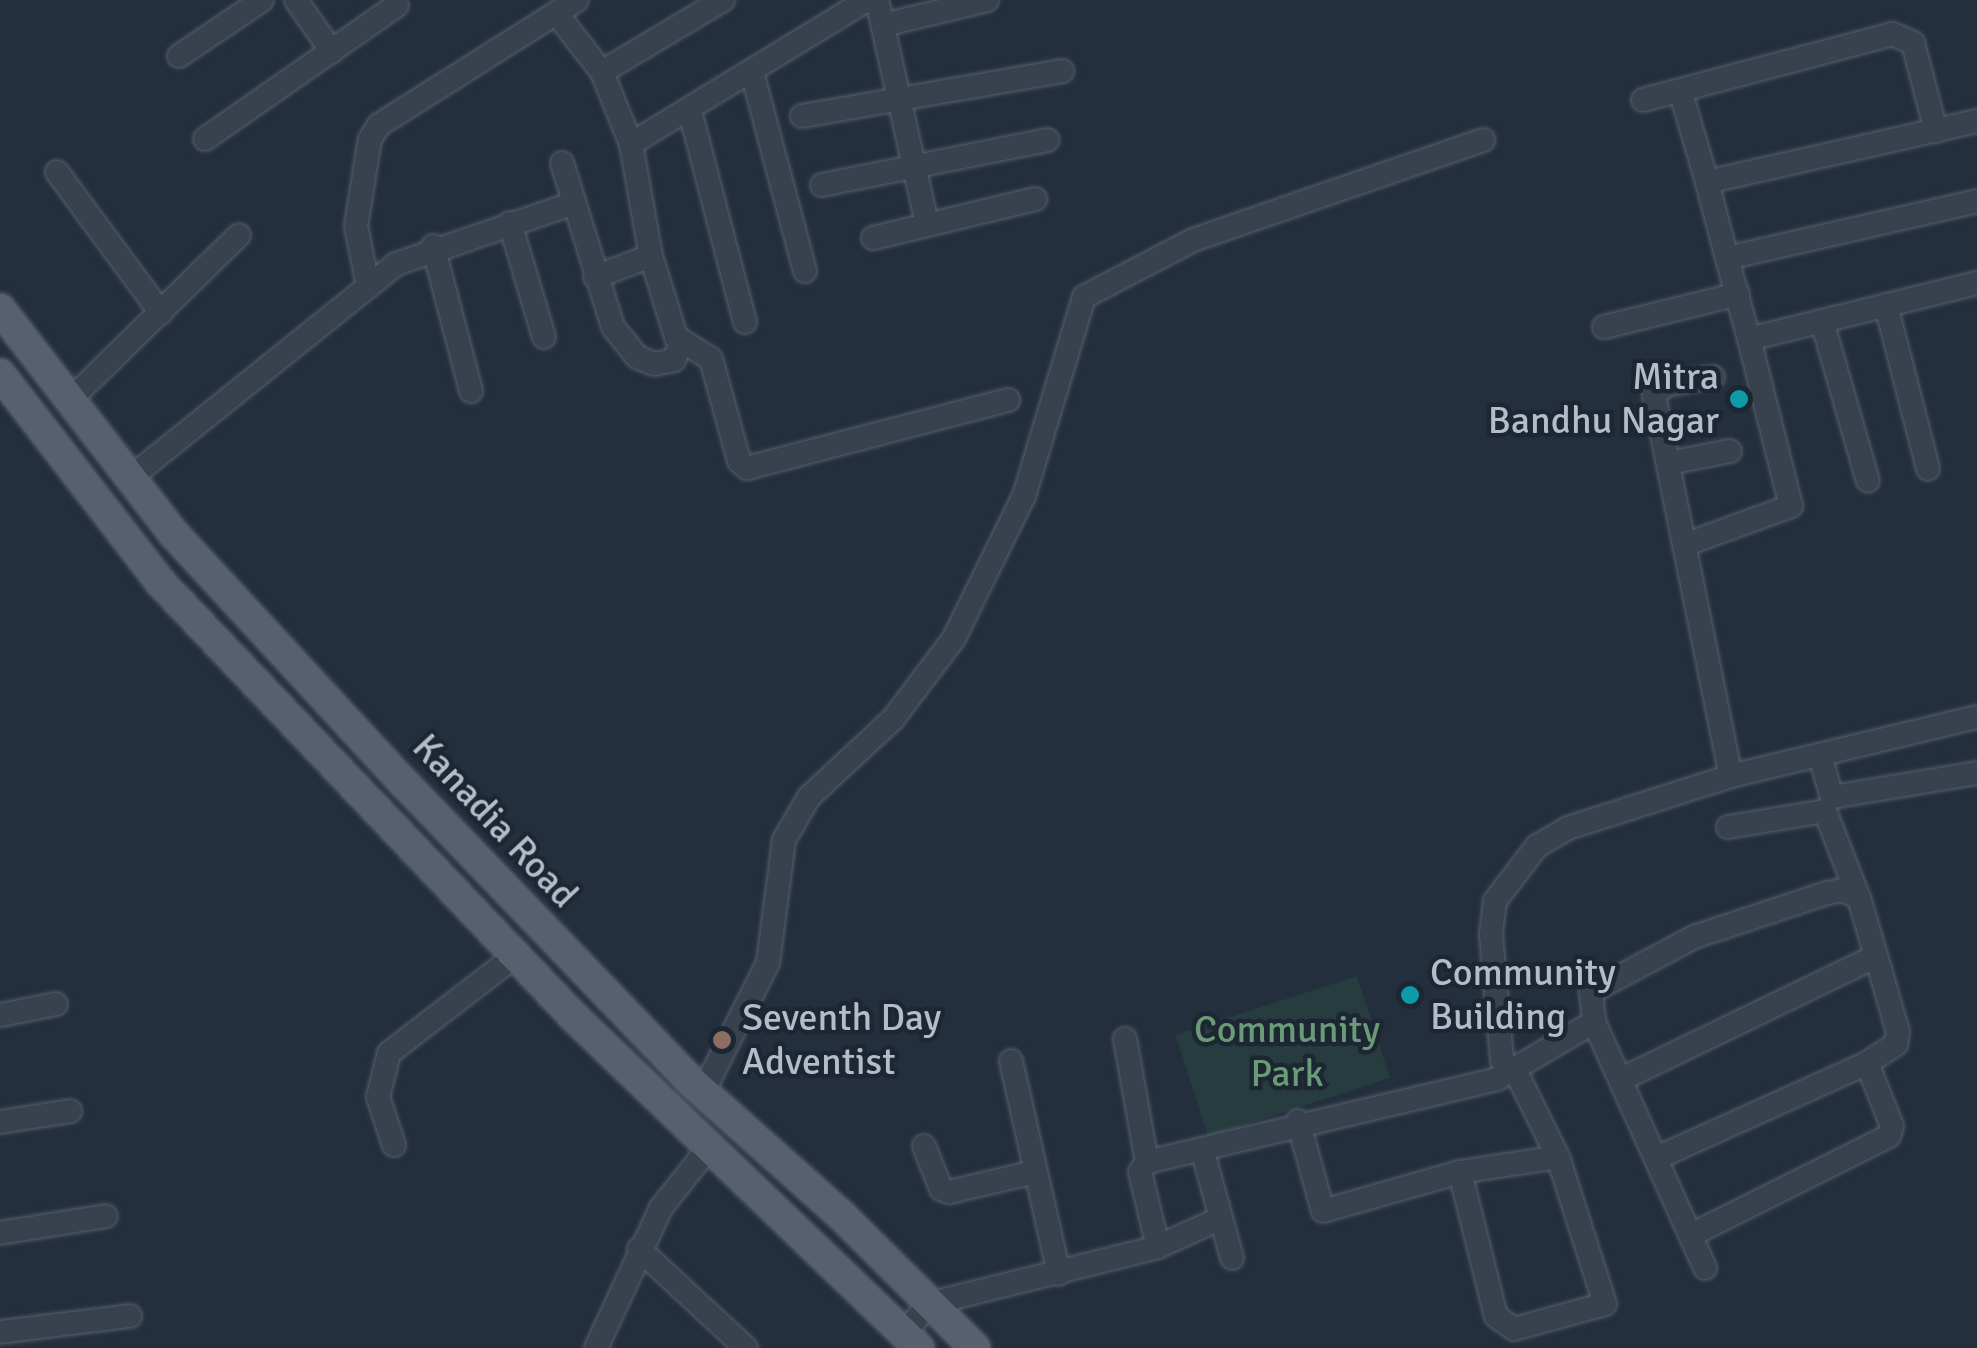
<!DOCTYPE html>
<html>
<head>
<meta charset="utf-8">
<style>
  body { margin:0 }
  #map { position:relative; width:1977px; height:1348px; overflow:hidden; background:#242f3e; font-family:Signika,sans-serif }
  div>[style] { position:absolute }
  .green>* { inset:0; background:#263c3f; transform-origin:0 0 }
  .roads { filter:drop-shadow(0 0 2px #565f6c) drop-shadow(0 0 2px #565f6c) }
  .minor>* { height:22px; margin:-11px; padding:0 11px; transform-origin:11px; border-radius:11px; background:#38414e }
  .major>* { height:30px; margin:-15px; padding:0 15px; transform-origin:15px; border-radius:15px; background:#56606e }
  .dots>* { width:28px; height:28px; translate:-50% -50%; box-sizing:border-box; border:5px solid #1d2633; border-radius:50% }
  span { translate:-50% -50%; white-space:nowrap; text-align:center; line-height:1.15; -webkit-text-stroke:9px #1d2633; paint-order:stroke }
  .poi-label { font-size:38px; color:#b4bcc9 }
  .right { translate:-100% -50%; text-align:right }
  .left { translate:0 -50%; text-align:left }
  .street-label { font-size:38px; color:#b4bcc9 }
  .park-label { font-size:38px; color:#6b9a76 }
</style>
</head>
<body>
<div id="map">
  <div class="green">
    <div style="left:1357px;top:976px;width:107px;height:191px;rotate:72deg"></div>
  </div>
  <div class="roads">
    <div class="minor">
      <div style="left:296px;top:0;width:63px;rotate:55.3deg"></div>
      <div style="left:877px;top:0;width:229px;rotate:77.4deg"></div>
      <div style="left:556px;top:13px;width:75px;rotate:52.1deg"></div>
      <div style="left:602px;top:72px;width:141px;rotate:-30.8deg"></div>
      <div style="left:883px;top:25px;width:107px;rotate:-13.5deg"></div>
      <div style="left:179px;top:56px;width:100px;rotate:-34deg"></div>
      <div style="left:602px;top:72px;width:78px;rotate:68.1deg"></div>
      <div style="left:631px;top:144px;width:114px;rotate:79.9deg"></div>
      <div style="left:651px;top:256px;width:85px;rotate:72.8deg"></div>
      <div style="left:676px;top:337px;width:41px;rotate:32.2deg"></div>
      <div style="left:711px;top:359px;width:106px;rotate:74.6deg"></div>
      <div style="left:739px;top:461px;width:11px;rotate:41deg"></div>
      <div style="left:747px;top:468px;width:270px;rotate:-14.6deg"></div>
      <div style="left:752px;top:72px;width:206px;rotate:75.1deg"></div>
      <div style="left:1681px;top:93px;width:93px;rotate:73.7deg"></div>
      <div style="left:1643px;top:100px;width:258px;rotate:-14.8deg"></div>
      <div style="left:1892px;top:34px;width:23px;rotate:23deg"></div>
      <div style="left:1913px;top:43px;width:91px;rotate:75.4deg"></div>
      <div style="left:690px;top:111px;width:218px;rotate:75.4deg"></div>
      <div style="left:802px;top:116px;width:264px;rotate:-9.8deg"></div>
      <div style="left:1977px;top:121px;width:277px;rotate:167.3deg"></div>
      <div style="left:1707px;top:182px;width:79px;rotate:75.3deg"></div>
      <div style="left:1727px;top:258px;width:256px;rotate:-12.8deg"></div>
      <div style="left:205px;top:139px;width:234px;rotate:-34.9deg"></div>
      <div style="left:631px;top:144px;width:276px;rotate:-31.4deg"></div>
      <div style="left:562px;top:163px;width:172px;rotate:72.7deg"></div>
      <div style="left:613px;top:327px;width:38px;rotate:51deg"></div>
      <div style="left:637px;top:357px;width:18px;rotate:22deg"></div>
      <div style="left:654px;top:364px;width:20px;rotate:-11deg"></div>
      <div style="left:674px;top:360px;width:18px;rotate:-68deg"></div>
      <div style="left:57px;top:172px;width:175px;rotate:53.6deg"></div>
      <div style="left:822px;top:185px;width:230px;rotate:-11.3deg"></div>
      <div style="left:510px;top:223px;width:119px;rotate:73.4deg"></div>
      <div style="left:873px;top:238px;width:167px;rotate:-13.5deg"></div>
      <div style="left:433px;top:246px;width:150px;rotate:75.3deg"></div>
      <div style="left:1727px;top:258px;width:84px;rotate:74.8deg"></div>
      <div style="left:1749px;top:339px;width:235px;rotate:-13.8deg"></div>
      <div style="left:595px;top:277px;width:60px;rotate:-20.6deg"></div>
      <div style="left:368px;top:286px;width:61px;rotate:-101.3deg"></div>
      <div style="left:356px;top:226px;width:88px;rotate:-80.9deg"></div>
      <div style="left:370px;top:139px;width:17px;rotate:-57deg"></div>
      <div style="left:379px;top:125px;width:234px;rotate:-32.3deg"></div>
      <div style="left:1886px;top:305px;width:169px;rotate:75.6deg"></div>
      <div style="left:1822px;top:321px;width:166px;rotate:74deg"></div>
      <div style="left:1604px;top:327px;width:138px;rotate:-13.8deg"></div>
      <div style="left:1713px;top:377px;width:49px;rotate:170.5deg"></div>
      <div style="left:1665px;top:385px;width:15px;rotate:138deg"></div>
      <div style="left:1654px;top:395px;width:389px;rotate:78.6deg"></div>
      <div style="left:70px;top:400px;width:236px;rotate:-44.3deg"></div>
      <div style="left:1669px;top:463px;width:62px;rotate:-11.1deg"></div>
      <div style="left:130px;top:478px;width:341px;rotate:-38.8deg"></div>
      <div style="left:396px;top:264px;width:185px;rotate:-18.9deg"></div>
      <div style="left:1684px;top:545px;width:114px;rotate:-20deg"></div>
      <div style="left:1791px;top:506px;width:172px;rotate:-104.1deg"></div>
      <div style="left:1821px;top:759px;width:40px;rotate:74deg"></div>
      <div style="left:1832px;top:797px;width:147px;rotate:-9.4deg"></div>
      <div style="left:1728px;top:827px;width:98px;rotate:-9.4deg"></div>
      <div style="left:1825px;top:811px;width:93px;rotate:68.7deg"></div>
      <div style="left:1px;top:1015px;width:56px;rotate:-11.3deg"></div>
      <div style="left:1125px;top:1039px;width:125px;rotate:79.9deg"></div>
      <div style="left:1011px;top:1061px;width:218px;rotate:77.3deg"></div>
      <div style="left:1867px;top:1063px;width:35px;rotate:-33deg"></div>
      <div style="left:1896px;top:1044px;width:12px;rotate:-81deg"></div>
      <div style="left:1898px;top:1032px;width:79px;rotate:-106.1deg"></div>
      <div style="left:1622px;top:1079px;width:282px;rotate:-25.8deg"></div>
      <div style="left:1876px;top:956px;width:60px;rotate:-106.3deg"></div>
      <div style="left:1859px;top:898px;width:18px;rotate:-153deg"></div>
      <div style="left:1843px;top:890px;width:16px;rotate:169deg"></div>
      <div style="left:1827px;top:893px;width:140px;rotate:161.7deg"></div>
      <div style="left:1694px;top:937px;width:117px;rotate:151.9deg"></div>
      <div style="left:1591px;top:992px;width:30px;rotate:84deg"></div>
      <div style="left:1594px;top:1022px;width:270px;rotate:65.7deg"></div>
      <div style="left:703px;top:1092px;width:144px;rotate:-63.3deg"></div>
      <div style="left:768px;top:963px;width:124px;rotate:-82.6deg"></div>
      <div style="left:784px;top:840px;width:50px;rotate:-59.8deg"></div>
      <div style="left:809px;top:797px;width:115px;rotate:-42.9deg"></div>
      <div style="left:893px;top:719px;width:101px;rotate:-53deg"></div>
      <div style="left:954px;top:638px;width:158px;rotate:-63.8deg"></div>
      <div style="left:1024px;top:496px;width:208px;rotate:-73.2deg"></div>
      <div style="left:1084px;top:297px;width:123px;rotate:-27.6deg"></div>
      <div style="left:1193px;top:240px;width:307px;rotate:-19deg"></div>
      <div style="left:1298px;top:1121px;width:93px;rotate:74.5deg"></div>
      <div style="left:1323px;top:1211px;width:142px;rotate:-15.9deg"></div>
      <div style="left:1460px;top:1172px;width:99px;rotate:-8.7deg"></div>
      <div style="left:1558px;top:1157px;width:86px;rotate:-116.3deg"></div>
      <div style="left:1520px;top:1080px;width:27px;rotate:-132deg"></div>
      <div style="left:1502px;top:1060px;width:126px;rotate:-95deg"></div>
      <div style="left:1491px;top:934px;width:33px;rotate:-83deg"></div>
      <div style="left:1495px;top:901px;width:69px;rotate:-52.6deg"></div>
      <div style="left:1537px;top:846px;width:36px;rotate:-30deg"></div>
      <div style="left:1568px;top:828px;width:171px;rotate:-17.7deg"></div>
      <div style="left:1731px;top:776px;width:253px;rotate:-13.5deg"></div>
      <div style="left:0;top:1122px;width:71px;rotate:-8.9deg"></div>
      <div style="left:394px;top:1145px;width:51px;rotate:-108.4deg"></div>
      <div style="left:378px;top:1097px;width:45px;rotate:-76deg"></div>
      <div style="left:389px;top:1053px;width:159px;rotate:-37.6deg"></div>
      <div style="left:924px;top:1146px;width:46px;rotate:68.4deg"></div>
      <div style="left:941px;top:1189px;width:9px;rotate:21deg"></div>
      <div style="left:949px;top:1192px;width:88px;rotate:-13.1deg"></div>
      <div style="left:1202px;top:1149px;width:113px;rotate:74.6deg"></div>
      <div style="left:1659px;top:1157px;width:228px;rotate:-24.3deg"></div>
      <div style="left:1867px;top:1063px;width:68px;rotate:68.4deg"></div>
      <div style="left:1892px;top:1126px;width:10px;rotate:107deg"></div>
      <div style="left:1889px;top:1136px;width:221px;rotate:153.4deg"></div>
      <div style="left:1460px;top:1172px;width:148px;rotate:76deg"></div>
      <div style="left:1496px;top:1316px;width:22px;rotate:36deg"></div>
      <div style="left:1514px;top:1329px;width:94px;rotate:-15.4deg"></div>
      <div style="left:1605px;top:1304px;width:154px;rotate:-107.7deg"></div>
      <div style="left:0;top:1233px;width:107px;rotate:-9.1deg"></div>
      <div style="left:1158px;top:1247px;width:77px;rotate:-103.5deg"></div>
      <div style="left:1140px;top:1172px;width:12px;rotate:-55deg"></div>
      <div style="left:1147px;top:1162px;width:360px;rotate:-13.3deg"></div>
      <div style="left:1497px;top:1079px;width:113px;rotate:-30.4deg"></div>
      <div style="left:639px;top:1249px;width:146px;rotate:42.8deg"></div>
      <div style="left:0;top:1332px;width:131px;rotate:-7deg"></div>
      <div style="left:905px;top:1334px;width:38px;rotate:-53deg"></div>
      <div style="left:928px;top:1304px;width:237px;rotate:-13.9deg"></div>
      <div style="left:1158px;top:1247px;width:69px;rotate:-24.7deg"></div>
      <div style="left:596px;top:1348px;width:154px;rotate:-65.1deg"></div>
      <div style="left:661px;top:1208px;width:79px;rotate:-51.7deg"></div>
    </div>
    <div class="major">
      <div style="left:0;top:309px;width:284px;rotate:52.3deg"></div>
      <div style="left:174px;top:534px;width:342px;rotate:47.3deg"></div>
      <div style="left:406px;top:785px;width:417px;rotate:46.1deg"></div>
      <div style="left:695px;top:1085px;width:194px;rotate:41.7deg"></div>
      <div style="left:840px;top:1214px;width:190px;rotate:44.8deg"></div>
      <div style="left:0;top:374px;width:262px;rotate:52.4deg"></div>
      <div style="left:160px;top:582px;width:601px;rotate:46.42deg"></div>
      <div style="left:574px;top:1017px;width:478px;rotate:43.8deg"></div>
    </div>
  </div>
  <div class="dots">
    <div style="left:1739px;top:399px;background:#0f9aa8"></div>
    <div style="left:1410px;top:995px;background:#0f9aa8"></div>
    <div style="left:722px;top:1040px;background:#8d6e63"></div>
  </div>
  <div class="poi-label">
    <span class="right" style="left:1719px;top:399px">Mitra<br>Bandhu Nagar</span>
    <span class="left" style="left:1430px;top:995px">Community<br>Building</span>
    <span class="left" style="left:742px;top:1040px">Seventh Day<br>Adventist</span>
  </div>
  <div class="street-label">
    <span style="left:495px;top:821px;rotate:47deg">Kanadia Road</span>
  </div>
  <div class="park-label">
    <span style="left:1287px;top:1052px">Community<br>Park</span>
  </div>
</div>
</body>
</html>
